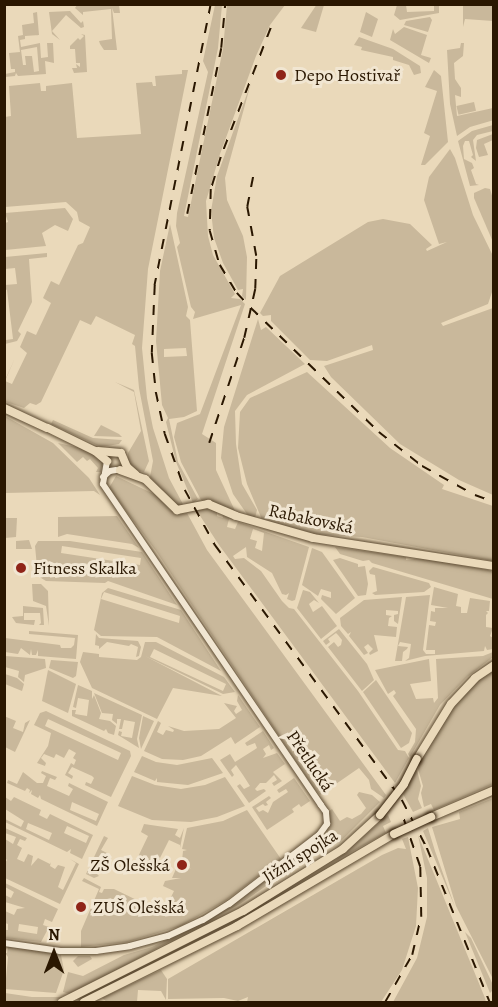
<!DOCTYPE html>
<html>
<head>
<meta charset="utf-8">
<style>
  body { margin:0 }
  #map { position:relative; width:498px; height:1007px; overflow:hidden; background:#ead9ba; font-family:Alegreya,serif }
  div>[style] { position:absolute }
  .green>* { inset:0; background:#c9b89b; transform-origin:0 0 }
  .roads { filter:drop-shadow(0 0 2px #5a482f) drop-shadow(0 0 2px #5a482f) }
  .minor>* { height:6px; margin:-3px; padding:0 3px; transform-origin:3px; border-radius:3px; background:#f1e6d2 }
  .major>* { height:8px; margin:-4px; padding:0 4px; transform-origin:4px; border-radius:4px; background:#ead9ba }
  .highway>* { height:8px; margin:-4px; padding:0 4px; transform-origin:4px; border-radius:4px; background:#ead9ba }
  .rail>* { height:1.5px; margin-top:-0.75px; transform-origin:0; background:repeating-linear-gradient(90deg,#2a1701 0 10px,transparent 0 20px) }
  .bridges { filter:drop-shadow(0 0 2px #2a1701) drop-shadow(0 0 2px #2a1701) }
  .highway-bridge>* { height:8px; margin:-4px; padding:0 4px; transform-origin:4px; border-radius:4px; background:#ead9ba }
  .dots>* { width:16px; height:16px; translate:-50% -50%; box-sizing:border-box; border:3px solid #f1e6d2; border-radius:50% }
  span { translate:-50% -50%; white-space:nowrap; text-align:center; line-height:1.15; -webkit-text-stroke:6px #f1e6d2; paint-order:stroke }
  .poi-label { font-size:18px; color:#2a1701 }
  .left { translate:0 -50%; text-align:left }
  .right { translate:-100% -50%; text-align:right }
  .street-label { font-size:18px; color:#2a1701 }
  .frame { position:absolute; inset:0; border:6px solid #2a1701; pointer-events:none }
  .north { position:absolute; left:24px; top:923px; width:60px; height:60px; -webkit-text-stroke:4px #f1e6d2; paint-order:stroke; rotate:0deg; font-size:16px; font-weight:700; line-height:24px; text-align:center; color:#2a1701 }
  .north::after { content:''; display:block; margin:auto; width:21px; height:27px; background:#2a1701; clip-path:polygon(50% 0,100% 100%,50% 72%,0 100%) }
</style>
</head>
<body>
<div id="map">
  <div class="green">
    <div style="clip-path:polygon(317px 4px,324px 5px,316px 32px,301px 28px)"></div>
    <div style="clip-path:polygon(77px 5px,119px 5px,120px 13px,114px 13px,112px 8px,117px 50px,104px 50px,100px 44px,99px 41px,112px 39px,111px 9px,83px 12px,83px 15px,75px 8px)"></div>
    <div style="clip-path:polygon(215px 5px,222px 5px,218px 48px,184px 216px,188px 217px,223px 49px,227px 5px,285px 5px,270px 25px,256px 56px,220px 154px,206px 201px,208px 236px,213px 255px,235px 294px,231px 298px,240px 299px,245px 304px,202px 434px,216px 443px,216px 470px,236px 513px,216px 503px,201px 500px,181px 462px,174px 437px,177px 423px,200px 414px,241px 305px,193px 319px,195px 312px,191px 307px,177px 247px,180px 243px,176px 226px,177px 213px,208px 72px,203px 61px)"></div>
    <div style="clip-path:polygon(397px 5px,406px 5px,407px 12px,434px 11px,434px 5px,439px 5px,439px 13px,400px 20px,394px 15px)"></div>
    <div style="clip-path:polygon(463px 5px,493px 5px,493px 21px,465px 19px,463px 27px)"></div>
    <div style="clip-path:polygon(70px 11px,81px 23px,83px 21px,84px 27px,81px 28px,66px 15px,52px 31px,60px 40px,52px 34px,49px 12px)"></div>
    <div style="clip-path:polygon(evenodd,37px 12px,39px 35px,25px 36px,25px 39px,20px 40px,21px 47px,40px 43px,41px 58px,48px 57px,47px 43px,53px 43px,54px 63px,45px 61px,46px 74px,18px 76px,16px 73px,15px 76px,5px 77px,5px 74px,15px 72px,15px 69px,11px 69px,9px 53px,20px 52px,18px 36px,23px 35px,22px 25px,34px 23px,33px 13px,37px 12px,37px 47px,39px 71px,34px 72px,32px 56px,25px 56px,26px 65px,23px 65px,21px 50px,37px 47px)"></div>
    <div style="clip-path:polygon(366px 12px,378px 19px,372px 37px,360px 32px)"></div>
    <div style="clip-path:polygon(430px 17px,432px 20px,428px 32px,404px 25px,406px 21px)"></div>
    <div style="clip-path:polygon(404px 27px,427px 35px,421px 55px,431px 58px,429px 63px,390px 40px,393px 29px,395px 34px)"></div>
    <div style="clip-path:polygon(81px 34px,85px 35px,87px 72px,74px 73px,72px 68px,77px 68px,76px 64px,80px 67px,80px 63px,76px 63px,75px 49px,70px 49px,70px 46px,78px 38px,80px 40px,84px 36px)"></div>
    <div style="clip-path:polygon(359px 37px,393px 49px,420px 66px,421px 73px,414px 75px,409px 65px,393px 60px,393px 57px,361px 50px,362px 47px,354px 45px)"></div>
    <div style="clip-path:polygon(461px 43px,464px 43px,463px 56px,454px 63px,455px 79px,461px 88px,461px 97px,455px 95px,457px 116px,493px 108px,494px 120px,470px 127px,457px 136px,450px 104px,447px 50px,460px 48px)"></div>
    <div style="clip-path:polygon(182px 70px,188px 70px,148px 269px,142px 348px,147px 398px,153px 428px,169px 478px,185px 508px,176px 506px,150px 477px,153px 461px,139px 388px,135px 346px,132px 344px,135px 335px,96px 316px,91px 325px,80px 320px,41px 402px,36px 405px,30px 403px,24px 408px,6px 402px,5px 380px,15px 358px,5px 381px,12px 384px,27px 353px,20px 347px,27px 331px,36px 335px,51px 303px,43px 298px,51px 281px,59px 285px,78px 245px,83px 243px,90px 227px,79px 221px,77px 212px,66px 202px,5px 207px,5px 117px,11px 116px,9px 86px,40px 83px,41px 91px,46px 91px,46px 86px,72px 83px,77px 138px,141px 134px,136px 83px,152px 82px,153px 86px,156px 86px,155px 76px,182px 74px)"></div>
    <div style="clip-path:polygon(434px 70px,441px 76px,448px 142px,425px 165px,421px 165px,430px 136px,424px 133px,437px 91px,425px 87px)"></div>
    <div style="clip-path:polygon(251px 83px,225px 178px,227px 200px,243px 236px,247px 257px,246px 300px,242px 296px,243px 289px,238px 290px,223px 263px,214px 238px,211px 211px,217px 176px)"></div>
    <div style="left:474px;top:102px;width:9px;height:18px;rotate:77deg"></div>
    <div style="clip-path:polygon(493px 125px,493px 131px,477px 135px,473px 140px,476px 161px,471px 157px,473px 155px,469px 141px,465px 141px,463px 146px,464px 159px,472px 163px,474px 168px,471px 170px,476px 184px,479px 185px,470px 186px,458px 141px,472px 131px)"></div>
    <div style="clip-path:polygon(493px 134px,493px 140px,484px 144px,488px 155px,479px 157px,476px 148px,477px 140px)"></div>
    <div style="clip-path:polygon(450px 149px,455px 158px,473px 215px,493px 256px,494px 286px,488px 304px,441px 323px,443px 326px,493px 308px,493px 495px,459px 480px,400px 444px,331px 377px,324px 366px,373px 350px,372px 345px,327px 361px,310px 360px,271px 321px,271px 315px,263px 316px,260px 313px,280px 276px,368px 222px,383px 219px,410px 224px,432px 245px,426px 249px,427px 251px,447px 242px,439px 244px,424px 200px,429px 177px)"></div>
    <div style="clip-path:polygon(485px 188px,490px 189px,493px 199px,493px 242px,474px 198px,474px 193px)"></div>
    <div style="clip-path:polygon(65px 208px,73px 219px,68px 231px,55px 225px,42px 233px,46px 246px,5px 250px,5px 223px,8px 222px,5px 213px)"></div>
    <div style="clip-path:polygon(evenodd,170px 224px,188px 307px,186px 316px,190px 320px,197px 411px,184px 417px,169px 419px,178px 462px,198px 499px,193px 503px,176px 462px,166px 422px,168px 418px,162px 405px,156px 341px,160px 271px,170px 224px,186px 348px,187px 356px,164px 357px,164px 349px,186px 348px)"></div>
    <div style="clip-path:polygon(47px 253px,47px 257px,29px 259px,32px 302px,18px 331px,21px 334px,17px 341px,5px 344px,5px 327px,6px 340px,13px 339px,7px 290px,5px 289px,5px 285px,17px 284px,15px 268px,5px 269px,5px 257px)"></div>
    <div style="clip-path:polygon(258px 319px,261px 330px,266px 327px,305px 364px,247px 395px,235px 411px,236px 444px,242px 484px,257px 510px,255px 518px,249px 517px,233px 494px,221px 458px,224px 427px)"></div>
    <div style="clip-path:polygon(307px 372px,390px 448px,444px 485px,442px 489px,493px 506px,493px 561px,362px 537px,310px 534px,263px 522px,247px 484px,238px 448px,240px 412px,250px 398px)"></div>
    <div style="clip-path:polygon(115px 382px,134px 390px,149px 461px,144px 472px,132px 469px,128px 463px,128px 453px,141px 431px,134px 392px)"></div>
    <div style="clip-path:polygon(5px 416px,53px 443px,89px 478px,100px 495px,94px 491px,5px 493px)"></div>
    <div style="clip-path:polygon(53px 420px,93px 438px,122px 440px,119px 444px,101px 447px,51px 424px)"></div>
    <div style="clip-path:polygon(101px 425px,119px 434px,122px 437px,94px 436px)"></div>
    <div style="clip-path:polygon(58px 443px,85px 449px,103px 459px,101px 472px,96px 472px,98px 468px,90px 459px,87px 461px,83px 457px,77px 462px)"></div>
    <div style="clip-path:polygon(116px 476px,158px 496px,170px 510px,177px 514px,187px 513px,207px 550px,386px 795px,384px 798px,371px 789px,369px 780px,359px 768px,320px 795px,313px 787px,156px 551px,109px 488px)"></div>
    <div style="clip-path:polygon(evenodd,195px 508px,206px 508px,217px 512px,217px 516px,223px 518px,222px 514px,238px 520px,229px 519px,227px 527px,235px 529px,238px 522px,309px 547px,295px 600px,292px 601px,287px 599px,289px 593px,286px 595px,282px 594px,272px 573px,247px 557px,246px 547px,233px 556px,235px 559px,244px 558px,261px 571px,282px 601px,289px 608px,294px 609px,358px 691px,398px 750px,405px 751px,409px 758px,395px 783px,219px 545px,195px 508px,253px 529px,264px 533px,262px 551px,255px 548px,257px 541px,250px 539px,253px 529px)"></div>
    <div style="clip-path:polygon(117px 516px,139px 548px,132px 544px,67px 534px,58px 537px,58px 517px)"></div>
    <div style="clip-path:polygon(4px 518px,17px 518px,16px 537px,5px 538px)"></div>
    <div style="clip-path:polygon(29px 540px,32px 549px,16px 549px,16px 541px)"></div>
    <div style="clip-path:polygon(evenodd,38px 541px,70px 541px,142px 552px,177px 605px,108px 581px,105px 583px,46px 581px,33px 573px,33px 569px,37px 567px,35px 546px,38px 541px,62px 546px,141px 558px,140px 565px,61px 553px,62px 546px)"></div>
    <div style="clip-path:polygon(335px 547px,406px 557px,406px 560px,422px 558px,488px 570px,493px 572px,493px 599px,372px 563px,369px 560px,363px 561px,340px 554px)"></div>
    <div style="clip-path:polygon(312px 548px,322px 552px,355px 598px,336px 614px,321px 599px,322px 595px,331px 598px,331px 592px,321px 589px,318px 596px,302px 585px)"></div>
    <div style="clip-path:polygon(340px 558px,358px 564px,358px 567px,365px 566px,368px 584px,366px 595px,358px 596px,333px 560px)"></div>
    <div style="clip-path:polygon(373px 567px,429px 583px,431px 587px,424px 592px,375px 595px,372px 593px,377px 591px,375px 575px,370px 574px,369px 571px)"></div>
    <div style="clip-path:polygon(32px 584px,41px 584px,48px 591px,49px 626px,46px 606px,33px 601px)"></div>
    <div style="clip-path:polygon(434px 587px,458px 594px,456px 606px,461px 607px,461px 613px,467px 613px,470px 598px,490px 601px,489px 611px,486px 611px,488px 613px,486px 615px,486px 627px,493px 628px,490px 636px,493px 638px,493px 649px,487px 650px,485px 646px,484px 651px,425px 656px,405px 661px,409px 658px,411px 644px,400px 642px,398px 646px,408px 647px,407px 649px,403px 652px,402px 661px,395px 661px,406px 597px,430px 595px,423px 650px,426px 654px,435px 654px,435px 650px,426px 650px,429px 625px,435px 626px,436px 622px,430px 621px,431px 611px,435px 612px,435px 608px,448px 608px,431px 605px)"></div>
    <div style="clip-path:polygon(evenodd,108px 588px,181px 610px,221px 671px,157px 637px,101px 636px,94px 630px,102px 593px,108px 588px,104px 592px,180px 616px,179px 623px,101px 599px,104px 592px)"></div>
    <div style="clip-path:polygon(303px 590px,310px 592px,319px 603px,314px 600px,309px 604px,313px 612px,322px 606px,337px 626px,321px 639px,297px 608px)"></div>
    <div style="clip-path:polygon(402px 597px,398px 624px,394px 621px,394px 615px,398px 614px,398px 611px,386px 610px,386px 615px,392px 616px,389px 618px,388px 626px,397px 627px,396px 637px,374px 635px,378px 651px,370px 655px,369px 653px,373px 649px,368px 644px,364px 647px,368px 653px,364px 655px,349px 636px,351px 632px,348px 634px,341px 626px,340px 618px,364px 600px)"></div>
    <div style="clip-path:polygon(23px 606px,43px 608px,44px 625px,39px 625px,41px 623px,40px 613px,24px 613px,24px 620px,35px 620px,34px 625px,16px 623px,12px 617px,23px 616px)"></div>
    <div style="clip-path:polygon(339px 629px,367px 664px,374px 680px,362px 691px,328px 647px,334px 642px,338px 647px,341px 645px,342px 640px,338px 635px,336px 633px,328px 639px,330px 642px,326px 645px,323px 641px)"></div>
    <div style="clip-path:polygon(29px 631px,78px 635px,76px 659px,38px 656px,38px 650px,36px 655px,32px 655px,31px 649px,30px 655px,21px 648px,18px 654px,5px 652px,5px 638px,60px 645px,61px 648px,71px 648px,74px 645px,75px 638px,29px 634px)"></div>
    <div style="clip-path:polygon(96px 634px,99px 638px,138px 641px,141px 647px,139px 656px,136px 657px,138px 647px,131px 644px,129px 646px,107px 642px,99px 649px,99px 646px,95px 645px)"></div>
    <div style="clip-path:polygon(evenodd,145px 642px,156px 642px,224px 677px,235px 692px,223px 694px,145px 656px,222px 696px,173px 688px,157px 719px,92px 688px,80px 662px,83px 652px,99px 654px,99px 657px,137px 660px,141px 657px,145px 642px,154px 649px,226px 684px,223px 691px,150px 657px,154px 649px)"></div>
    <div style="clip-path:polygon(493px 652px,493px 657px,467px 677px,440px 705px,410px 757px,408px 754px,415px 742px,416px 729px,393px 696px,396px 693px,394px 690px,388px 694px,375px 670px,429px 659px,431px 681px,410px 684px,416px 699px,433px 698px,434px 703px,438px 698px,436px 659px,483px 656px)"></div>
    <div style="clip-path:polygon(5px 656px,45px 659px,46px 668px,25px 675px,24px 682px,18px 677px,19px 671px,5px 667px)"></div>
    <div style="clip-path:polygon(51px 660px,78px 662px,76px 676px,73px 678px,49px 668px)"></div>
    <div style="clip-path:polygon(48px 670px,76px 684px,68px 713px,42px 701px)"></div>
    <div style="clip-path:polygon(493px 670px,493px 784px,434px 810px,431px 804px,424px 807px,421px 793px,423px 786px,418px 769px,420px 762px,456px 703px,476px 682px)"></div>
    <div style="clip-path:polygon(5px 674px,17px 678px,24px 684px,22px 691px,5px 684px)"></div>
    <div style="clip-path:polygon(376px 680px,412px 733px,409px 743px,401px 748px,363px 692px)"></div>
    <div style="clip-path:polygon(78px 685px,92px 691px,92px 699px,94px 695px,101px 713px,99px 719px,110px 721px,116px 726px,114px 735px,108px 733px,106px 729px,104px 731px,72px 716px,72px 710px,76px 710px,75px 714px,87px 716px,89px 700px,78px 698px,76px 708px,73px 707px)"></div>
    <div style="clip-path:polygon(94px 693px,142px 715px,137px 739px,139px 748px,118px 735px,119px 731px,122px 732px,121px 736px,132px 738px,135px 722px,124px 720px,122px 729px,119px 729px,121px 719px,117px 719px,117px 724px,112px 720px,113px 714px,102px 713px)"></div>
    <div style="clip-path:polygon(238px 695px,260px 727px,235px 744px,231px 737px,201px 756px,183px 760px,162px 759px,144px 751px,158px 721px,161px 723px,157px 732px,163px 735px,166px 730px,173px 732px,174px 730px,168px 726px,184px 731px,219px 729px,236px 718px,224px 703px,237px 706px,234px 711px,236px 714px,242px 710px,237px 701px)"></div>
    <div style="clip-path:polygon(evenodd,46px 711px,130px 751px,131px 756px,111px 797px,85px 785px,86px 782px,91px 784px,94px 778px,92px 776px,72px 767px,68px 773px,73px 776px,72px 779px,65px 775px,71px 763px,74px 765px,76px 760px,73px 758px,76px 753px,69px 749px,64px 758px,56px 754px,54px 758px,44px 754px,41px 758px,46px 763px,45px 766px,37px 763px,48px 746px,51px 733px,34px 725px,40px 713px,46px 711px,48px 719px,121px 753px,118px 760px,45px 726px,48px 719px)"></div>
    <div style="clip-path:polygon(4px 716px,16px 721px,13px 728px,23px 732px,25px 723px,30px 720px,15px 752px,5px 747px)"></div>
    <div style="clip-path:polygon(143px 716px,154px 721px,141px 749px,139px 738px)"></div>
    <div style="clip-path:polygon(263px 731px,274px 748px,271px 750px,269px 745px,263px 749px,266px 754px,263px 758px,277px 753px,285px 764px,273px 772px,282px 781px,274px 786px,272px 783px,277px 780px,274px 775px,266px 783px,260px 783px,255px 789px,257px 791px,264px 789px,266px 791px,249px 803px,237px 786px,240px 784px,244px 789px,250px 786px,243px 775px,236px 765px,231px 770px,234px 775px,232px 777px,220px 760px,230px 754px,235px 762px,257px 748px,255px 743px,247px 746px,245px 743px)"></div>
    <div style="clip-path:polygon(142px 756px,156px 762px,177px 765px,212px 758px,223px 773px,188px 785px,157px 782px,157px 778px,155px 781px,134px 772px)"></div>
    <div style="clip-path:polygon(417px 770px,421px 786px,418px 799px,422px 808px,413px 812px,403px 794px)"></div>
    <div style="clip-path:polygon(evenodd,42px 771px,57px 777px,55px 780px,50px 778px,47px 786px,69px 796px,73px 789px,68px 786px,69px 783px,108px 802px,97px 826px,41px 799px,40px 795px,38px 798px,31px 794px,32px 790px,29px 793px,30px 790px,27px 788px,25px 791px,7px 783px,8px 780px,17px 784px,23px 772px,37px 783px,43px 783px,46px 776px,41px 773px,42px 771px,72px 802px,99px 814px,96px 821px,70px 810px,72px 802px)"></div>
    <div style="clip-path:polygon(132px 776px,155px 785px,181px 789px,205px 785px,225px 777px,245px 806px,217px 817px,191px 822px,152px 820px,118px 806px)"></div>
    <div style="clip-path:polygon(294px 778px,310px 801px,301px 807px,299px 804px,292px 809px,294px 812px,267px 830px,252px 807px,269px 796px,271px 798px,266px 802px,268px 805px,265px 806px,263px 804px,256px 808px,259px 812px,263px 810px,268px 813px,273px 802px,288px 792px,286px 789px,279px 793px,277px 790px)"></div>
    <div style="clip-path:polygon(359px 792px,372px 795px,380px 802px,340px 842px,311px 855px,240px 904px,94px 982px,70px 994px,63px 992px,68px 972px,83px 976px,124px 955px,152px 947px,215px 916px,324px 835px,330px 823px,328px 812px,332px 809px,340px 821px,347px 817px,352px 819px,361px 814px,366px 808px,357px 795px)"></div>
    <div style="clip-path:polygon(evenodd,5px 797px,11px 801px,14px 797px,41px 810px,39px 815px,47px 819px,50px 814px,93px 835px,82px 859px,70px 853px,71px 849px,67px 852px,5px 822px,5px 819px,21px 827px,24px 821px,5px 809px,5px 797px,28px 823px,52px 833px,49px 840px,26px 829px,28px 823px,5px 797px,67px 826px,89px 836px,86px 843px,64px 833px,67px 826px)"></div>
    <div style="clip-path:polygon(493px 798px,493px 979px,456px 906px,432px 827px,460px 819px,459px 812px)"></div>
    <div style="clip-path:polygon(247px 810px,281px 859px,225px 901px,181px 926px,127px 942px,81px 947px,81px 931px,99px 889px,82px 881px,84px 878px,101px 887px,99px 892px,102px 893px,104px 889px,114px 889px,149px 906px,153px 898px,167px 905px,174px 891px,163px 886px,165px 881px,181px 878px,172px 878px,179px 862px,191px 869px,182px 861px,183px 851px,187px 850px,182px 849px,187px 828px,223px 821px)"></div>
    <div style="clip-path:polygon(388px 815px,391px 822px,383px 826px,386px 833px,335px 861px)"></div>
    <div style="clip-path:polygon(144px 824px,178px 829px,175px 835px,180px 838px,184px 828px,180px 848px,180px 845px,169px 840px,155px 868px,137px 859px,148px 836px,141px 832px)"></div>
    <div style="clip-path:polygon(5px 828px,27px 838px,25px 841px,20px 839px,17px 845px,22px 848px,17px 859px,24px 862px,28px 854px,33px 856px,31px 866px,38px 858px,50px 864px,51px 862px,50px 866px,55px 869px,58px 865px,65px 867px,58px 887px,63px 890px,76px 863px,70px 859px,79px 864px,60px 904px,5px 878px,5px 863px,7px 860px,5px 858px,5px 839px,13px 844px,16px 837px,5px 833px)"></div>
    <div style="clip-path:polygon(428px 828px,435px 851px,455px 907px,423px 831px)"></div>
    <div style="clip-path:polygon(418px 835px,485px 998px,486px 1002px,393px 1002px,417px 958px,427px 917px,427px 878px)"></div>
    <div style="clip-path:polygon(104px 836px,108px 838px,101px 850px,107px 853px,97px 874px,99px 876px,94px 878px,86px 874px)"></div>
    <div style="clip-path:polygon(408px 837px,418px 888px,416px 926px,402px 970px,381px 1002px,247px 1002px,248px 997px,238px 1001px,224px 998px,168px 999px,168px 979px,382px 855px,398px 848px,406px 849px,402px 839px)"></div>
    <div style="clip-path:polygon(evenodd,5px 883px,58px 909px,52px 922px,45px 919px,43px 925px,49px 927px,41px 942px,5px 938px,5px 930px,8px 930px,8px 924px,5px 923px,5px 911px,14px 915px,17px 909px,25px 908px,5px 902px,5px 895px,11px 898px,14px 892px,5px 887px,5px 883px,19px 924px,38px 927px,37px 934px,18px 931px,19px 924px)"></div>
    <div style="clip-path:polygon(267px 901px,269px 903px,250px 914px,161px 958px)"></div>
    <div style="clip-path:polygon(465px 932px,471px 938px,493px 985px,493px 990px,490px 993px)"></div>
    <div style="clip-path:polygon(5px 945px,61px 955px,64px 970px,56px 993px,5px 989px,8px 957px,5px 953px,7px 953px,8px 948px)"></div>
    <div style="clip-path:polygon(78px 956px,90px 956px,92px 959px,78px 967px,73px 961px)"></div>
    <div style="clip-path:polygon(161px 970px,167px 979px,166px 1000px,161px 991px,138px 990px,137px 1002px,107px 1002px,102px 998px)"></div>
    <div style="clip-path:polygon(5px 993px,32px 997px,64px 997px,53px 1002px,5px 1002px)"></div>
  </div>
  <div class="roads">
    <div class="minor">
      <div style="left:103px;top:477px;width:9px;rotate:-41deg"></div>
      <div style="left:110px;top:471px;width:6px;rotate:-9deg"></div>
      <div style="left:4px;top:943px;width:57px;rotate:8.1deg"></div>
      <div style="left:60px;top:951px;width:36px"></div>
      <div style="left:96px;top:951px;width:34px;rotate:-8deg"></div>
      <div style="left:130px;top:946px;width:39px;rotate:-15deg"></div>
      <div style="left:168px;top:936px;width:38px;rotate:-25deg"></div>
      <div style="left:203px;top:920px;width:31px;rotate:-32deg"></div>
      <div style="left:229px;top:904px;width:113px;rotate:-37.5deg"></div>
      <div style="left:319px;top:835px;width:14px;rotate:-54deg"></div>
      <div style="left:327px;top:824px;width:12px;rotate:-95deg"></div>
      <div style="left:326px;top:812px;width:9px;rotate:-126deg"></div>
      <div style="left:321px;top:805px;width:388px;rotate:-124.2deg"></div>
      <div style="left:103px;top:484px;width:22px;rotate:-80deg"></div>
    </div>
    <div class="major">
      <div style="left:4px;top:408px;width:47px;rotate:24.9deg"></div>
      <div style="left:48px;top:428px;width:52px;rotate:26.1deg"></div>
      <div style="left:95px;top:451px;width:16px;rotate:40deg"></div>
      <div style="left:98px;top:451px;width:23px;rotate:5deg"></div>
      <div style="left:121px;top:453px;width:15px;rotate:67deg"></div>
      <div style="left:127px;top:467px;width:11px;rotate:41deg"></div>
      <div style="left:120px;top:470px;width:27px;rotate:20deg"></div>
      <div style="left:145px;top:479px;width:45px;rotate:44.1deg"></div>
      <div style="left:177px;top:510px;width:32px;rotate:-11deg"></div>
      <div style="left:208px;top:504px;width:30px;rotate:23deg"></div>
      <div style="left:236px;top:516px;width:80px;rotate:15.9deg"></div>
      <div style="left:313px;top:538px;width:183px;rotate:8.8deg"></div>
    </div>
    <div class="highway">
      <div style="left:417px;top:759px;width:65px;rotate:-58.3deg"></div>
      <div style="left:451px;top:704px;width:35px;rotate:-47deg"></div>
      <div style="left:475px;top:678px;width:23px;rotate:-34deg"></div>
      <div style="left:431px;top:817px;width:69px;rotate:-23.2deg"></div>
      <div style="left:62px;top:1002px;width:203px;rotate:-26.7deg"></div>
      <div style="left:243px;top:911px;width:118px;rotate:-31.8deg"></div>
      <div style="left:343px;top:849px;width:50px;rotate:-42.6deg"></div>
      <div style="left:84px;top:1002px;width:171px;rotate:-26.4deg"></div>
      <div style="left:237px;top:926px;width:182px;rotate:-30.4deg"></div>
    </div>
  </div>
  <div class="rail">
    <div style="left:211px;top:4px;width:287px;rotate:101.3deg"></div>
    <div style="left:155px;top:285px;width:68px;rotate:92.5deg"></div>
    <div style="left:152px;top:353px;width:39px;rotate:84deg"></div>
    <div style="left:156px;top:392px;width:43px;rotate:77.9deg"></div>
    <div style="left:165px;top:434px;width:59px;rotate:70.3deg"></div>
    <div style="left:185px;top:490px;width:63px;rotate:61.4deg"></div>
    <div style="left:215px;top:545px;width:316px;rotate:53.7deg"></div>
    <div style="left:402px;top:800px;width:54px;rotate:62.5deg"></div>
    <div style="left:427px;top:848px;width:166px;rotate:67.8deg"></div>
    <div style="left:271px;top:28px;width:138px;rotate:111.2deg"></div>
    <div style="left:221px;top:157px;width:34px;rotate:107deg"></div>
    <div style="left:211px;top:189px;width:42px;rotate:91.4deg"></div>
    <div style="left:210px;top:231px;width:35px;rotate:74deg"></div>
    <div style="left:220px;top:265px;width:33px;rotate:59deg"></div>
    <div style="left:237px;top:293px;width:21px;rotate:47deg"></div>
    <div style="left:251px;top:308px;width:178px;rotate:44.1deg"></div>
    <div style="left:379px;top:432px;width:55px;rotate:38.3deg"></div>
    <div style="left:422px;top:466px;width:60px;rotate:28.7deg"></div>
    <div style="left:475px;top:495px;width:20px;rotate:20deg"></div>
    <div style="left:187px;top:214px;width:169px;rotate:-78.4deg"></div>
    <div style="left:221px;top:48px;width:44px;rotate:-84.8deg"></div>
    <div style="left:209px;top:443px;width:111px;rotate:-71.6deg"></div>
    <div style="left:244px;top:338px;width:50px;rotate:-77.3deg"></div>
    <div style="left:255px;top:289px;width:33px;rotate:-88deg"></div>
    <div style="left:256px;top:256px;width:50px;rotate:-100.4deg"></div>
    <div style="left:247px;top:207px;width:38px;rotate:-79deg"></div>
    <div style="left:385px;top:1002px;width:54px;rotate:-60.1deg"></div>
    <div style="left:412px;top:955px;width:39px;rotate:-77deg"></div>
    <div style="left:421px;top:917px;width:50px;rotate:-91.1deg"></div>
    <div style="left:420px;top:867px;width:58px;rotate:-109.1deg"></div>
  </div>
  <div class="bridges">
    <div class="highway-bridge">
      <div style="left:380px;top:815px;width:39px;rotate:-52deg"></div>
      <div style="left:404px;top:784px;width:28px;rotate:-63deg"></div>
      <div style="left:394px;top:834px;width:41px;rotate:-24.7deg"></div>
    </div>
  </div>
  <div class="dots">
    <div style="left:281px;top:75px;background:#8f2418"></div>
    <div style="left:21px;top:568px;background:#8f2418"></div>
    <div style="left:182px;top:865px;background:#8f2418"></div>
    <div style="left:81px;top:907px;background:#8f2418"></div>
  </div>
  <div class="poi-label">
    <span class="left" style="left:294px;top:75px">Depo Hostivař</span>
    <span class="left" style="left:33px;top:568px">Fitness Skalka</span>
    <span class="right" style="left:170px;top:865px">ZŠ Olešská</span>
    <span class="left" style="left:93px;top:907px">ZUŠ Olešská</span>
  </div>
  <div class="street-label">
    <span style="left:311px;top:519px;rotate:12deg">Rabakovská</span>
    <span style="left:310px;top:761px;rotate:56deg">Přetlucká</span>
    <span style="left:300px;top:856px;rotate:-32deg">Jižní spojka</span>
  </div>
  <div class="frame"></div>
  <div class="north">N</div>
</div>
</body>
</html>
